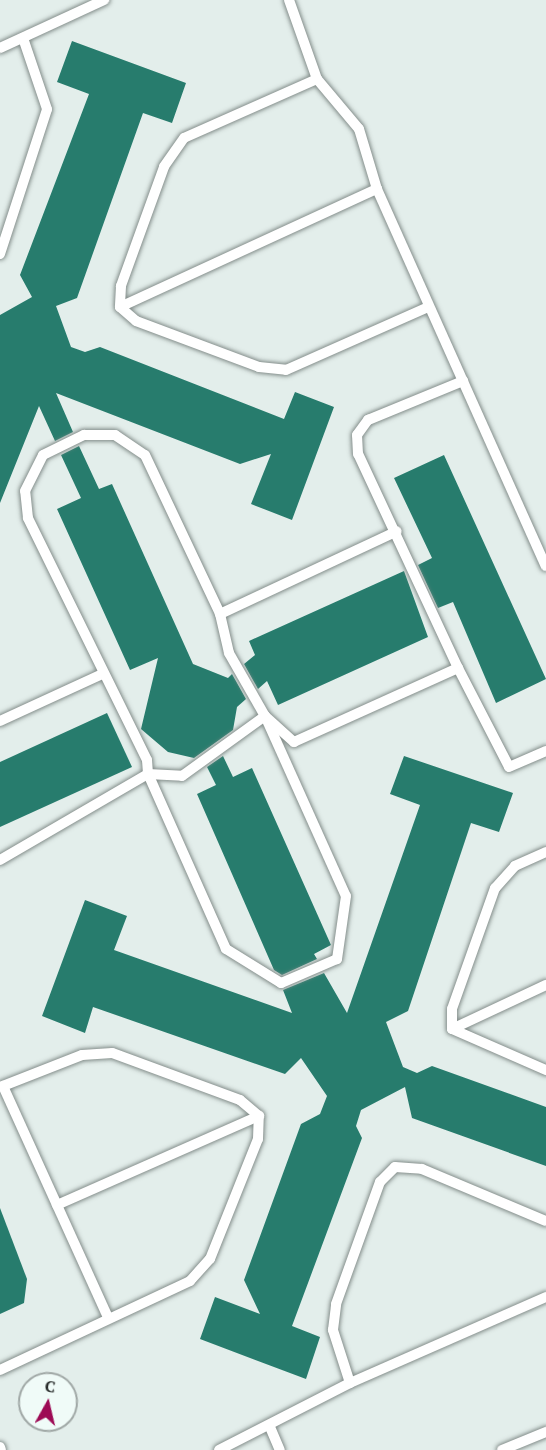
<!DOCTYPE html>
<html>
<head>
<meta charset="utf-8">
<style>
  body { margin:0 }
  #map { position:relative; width:546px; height:1450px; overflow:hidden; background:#e3eeeb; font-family:"PT Serif",serif }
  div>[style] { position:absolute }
  .building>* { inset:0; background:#277c6d }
  .roads { filter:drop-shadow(0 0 2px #848e8b) drop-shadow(0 0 2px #848e8b) }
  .service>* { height:10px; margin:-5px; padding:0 5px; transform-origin:5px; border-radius:5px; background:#fff }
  span { translate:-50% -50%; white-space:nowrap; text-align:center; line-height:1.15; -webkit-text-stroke:6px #f0fbf8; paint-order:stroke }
  .north { position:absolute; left:18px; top:1372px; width:60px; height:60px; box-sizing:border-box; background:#f0fbf8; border:2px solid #a0a8a6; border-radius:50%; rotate:8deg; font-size:16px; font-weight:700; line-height:24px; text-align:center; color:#282c2b }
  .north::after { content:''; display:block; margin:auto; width:21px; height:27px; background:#9d0a55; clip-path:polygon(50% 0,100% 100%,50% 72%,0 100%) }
</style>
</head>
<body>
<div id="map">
  <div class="building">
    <div style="clip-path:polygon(72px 41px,186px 83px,172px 123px,143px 113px,77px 298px,56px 306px,71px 347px,85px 352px,100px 347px,284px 419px,295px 392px,334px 407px,292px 520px,251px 504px,271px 454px,240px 464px,56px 393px,73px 432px,55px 441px,39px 406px,0 503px,0 315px,32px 297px,20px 275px,89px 94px,57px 82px)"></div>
    <div style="clip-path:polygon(79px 446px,99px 489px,112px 484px,193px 664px,228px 678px,232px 674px,246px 699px,237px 707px,233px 730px,194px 758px,168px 752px,141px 729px,158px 658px,130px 670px,57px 509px,81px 498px,61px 455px)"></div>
    <div style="clip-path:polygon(444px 455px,546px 679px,496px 703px,453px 602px,438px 608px,418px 565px,432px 558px,394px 478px)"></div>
    <div style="clip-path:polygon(404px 571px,428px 637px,278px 705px,267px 681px,258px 689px,244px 664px,255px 655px,249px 641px)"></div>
    <div style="clip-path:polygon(107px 713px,132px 767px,0 827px,0 762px)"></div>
    <div style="clip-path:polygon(223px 756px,233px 777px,252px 768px,331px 945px,314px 954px,317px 959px,282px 975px,274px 970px,197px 794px,216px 785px,207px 767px)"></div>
    <div style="clip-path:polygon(404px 756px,513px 793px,499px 832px,471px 823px,408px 1011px,386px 1022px,403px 1067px,417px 1073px,432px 1066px,546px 1107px,546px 1166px,412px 1118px,405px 1087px,361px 1110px,356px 1126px,362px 1138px,292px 1326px,320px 1337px,306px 1379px,200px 1339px,215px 1297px,260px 1314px,244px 1280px,301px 1124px,320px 1114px,327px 1096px,301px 1058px,285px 1074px,93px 1007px,85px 1033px,42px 1016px,85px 900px,127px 916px,114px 950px,292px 1013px,283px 990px,324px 973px,347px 1013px,420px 805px,390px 794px)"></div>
    <div style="clip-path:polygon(0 1208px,27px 1279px,24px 1303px,0 1314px)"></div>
  </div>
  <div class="roads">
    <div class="service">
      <div style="left:289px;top:0;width:84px;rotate:70.5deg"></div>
      <div style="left:317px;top:79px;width:65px;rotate:50deg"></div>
      <div style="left:359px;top:129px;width:63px;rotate:73.3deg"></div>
      <div style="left:377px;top:189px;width:413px;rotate:65.9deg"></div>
      <div style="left:0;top:48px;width:115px;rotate:-24.8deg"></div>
      <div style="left:317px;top:79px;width:145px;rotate:156.1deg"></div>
      <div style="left:184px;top:138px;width:35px;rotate:125deg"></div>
      <div style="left:164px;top:167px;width:127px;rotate:109.9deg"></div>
      <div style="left:121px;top:286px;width:21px;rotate:93deg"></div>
      <div style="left:120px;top:307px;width:21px;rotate:41deg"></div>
      <div style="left:136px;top:321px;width:131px;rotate:20.5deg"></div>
      <div style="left:259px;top:367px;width:27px;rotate:6deg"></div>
      <div style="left:286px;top:370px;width:155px;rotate:-23.9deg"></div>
      <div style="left:0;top:254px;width:152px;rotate:-72deg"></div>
      <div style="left:47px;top:109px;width:75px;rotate:-108.7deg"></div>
      <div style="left:120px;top:307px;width:283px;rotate:-24.7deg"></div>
      <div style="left:84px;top:435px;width:31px"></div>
      <div style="left:115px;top:435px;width:36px;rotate:34deg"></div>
      <div style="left:145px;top:455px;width:176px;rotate:64.7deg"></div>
      <div style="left:220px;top:614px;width:40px;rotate:77deg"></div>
      <div style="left:229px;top:653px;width:73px;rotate:60.3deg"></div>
      <div style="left:265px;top:716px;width:197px;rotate:65.8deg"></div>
      <div style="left:346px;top:896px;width:64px;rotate:98.1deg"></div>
      <div style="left:337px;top:959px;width:61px;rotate:156.8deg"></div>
      <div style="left:281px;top:983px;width:65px;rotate:-148.3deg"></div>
      <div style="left:226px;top:949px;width:192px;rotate:-114deg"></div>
      <div style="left:148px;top:774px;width:14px;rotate:-94deg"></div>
      <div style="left:147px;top:760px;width:270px;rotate:-116.2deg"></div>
      <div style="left:28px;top:518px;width:27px;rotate:-96deg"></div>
      <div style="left:25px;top:491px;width:40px;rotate:-63.4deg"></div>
      <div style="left:43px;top:455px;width:46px;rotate:-26deg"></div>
      <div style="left:220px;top:614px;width:195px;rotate:-25.1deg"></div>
      <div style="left:458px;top:668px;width:111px;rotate:62.7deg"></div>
      <div style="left:509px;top:767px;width:40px;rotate:-23.4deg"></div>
      <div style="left:0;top:721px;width:112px;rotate:-24.7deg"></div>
      <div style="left:546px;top:852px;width:34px;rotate:156deg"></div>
      <div style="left:515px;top:866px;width:30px;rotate:132deg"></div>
      <div style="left:495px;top:888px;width:128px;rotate:109.6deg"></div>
      <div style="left:452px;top:1009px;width:20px;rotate:90deg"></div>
      <div style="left:452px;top:1029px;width:103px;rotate:23.6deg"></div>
      <div style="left:0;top:860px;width:171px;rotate:-30.2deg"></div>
      <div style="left:148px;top:774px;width:34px;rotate:3deg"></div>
      <div style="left:182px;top:776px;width:102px;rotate:-35.9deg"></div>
      <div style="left:265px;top:716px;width:39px;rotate:42deg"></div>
      <div style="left:294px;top:742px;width:180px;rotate:-24.3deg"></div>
      <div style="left:458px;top:668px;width:236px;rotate:-115deg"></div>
      <div style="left:358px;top:454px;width:19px;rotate:-93deg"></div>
      <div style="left:357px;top:435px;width:19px;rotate:-54deg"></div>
      <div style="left:368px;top:420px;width:103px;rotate:-22.3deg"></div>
      <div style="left:452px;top:1029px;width:104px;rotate:-25.1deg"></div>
      <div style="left:57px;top:1205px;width:221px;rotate:-23.8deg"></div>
      <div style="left:0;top:1370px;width:210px;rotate:-25.1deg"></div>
      <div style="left:190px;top:1281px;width:30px;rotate:-48deg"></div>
      <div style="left:210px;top:1259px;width:129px;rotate:-68.2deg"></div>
      <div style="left:258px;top:1139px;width:23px;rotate:-88deg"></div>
      <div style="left:259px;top:1116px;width:25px;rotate:-140deg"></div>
      <div style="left:240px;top:1100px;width:136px;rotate:-159.8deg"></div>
      <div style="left:112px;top:1053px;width:30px;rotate:176deg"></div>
      <div style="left:82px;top:1055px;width:85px;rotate:158.6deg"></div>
      <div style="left:3px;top:1086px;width:255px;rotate:65.6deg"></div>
      <div style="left:350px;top:1383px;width:56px;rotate:-107.8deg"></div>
      <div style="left:333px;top:1330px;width:26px;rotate:-83deg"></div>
      <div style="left:336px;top:1304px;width:130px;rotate:-70.2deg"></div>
      <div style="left:380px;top:1182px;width:21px;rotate:-45deg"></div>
      <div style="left:395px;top:1167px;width:27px;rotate:4deg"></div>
      <div style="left:422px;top:1169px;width:134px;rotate:22.8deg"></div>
      <div style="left:270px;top:1427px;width:25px;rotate:67deg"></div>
      <div style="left:0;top:1447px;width:3px;rotate:72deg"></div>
      <div style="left:219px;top:1450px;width:147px;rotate:-27.1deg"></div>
      <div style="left:350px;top:1383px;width:214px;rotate:-23.7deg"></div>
      <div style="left:502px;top:1450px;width:48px;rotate:-22.2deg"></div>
    </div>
  </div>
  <div class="north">С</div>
</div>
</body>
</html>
